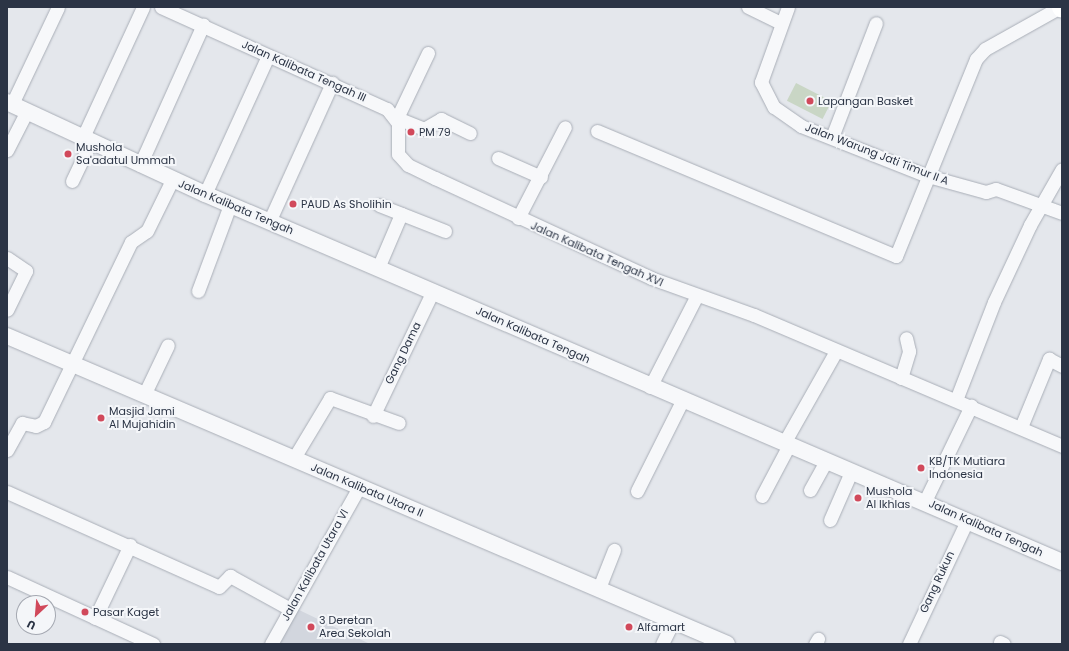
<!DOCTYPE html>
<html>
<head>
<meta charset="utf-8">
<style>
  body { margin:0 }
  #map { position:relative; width:1069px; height:651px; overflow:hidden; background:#e4e7ec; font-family:Poppins,sans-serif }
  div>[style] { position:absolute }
  .built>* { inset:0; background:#d2d6de }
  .green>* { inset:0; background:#c9d6c5; transform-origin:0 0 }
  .roads { filter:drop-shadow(0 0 1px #a9aeb7) drop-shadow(0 0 1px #a9aeb7) }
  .minor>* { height:13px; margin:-6.5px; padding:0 6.5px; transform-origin:6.5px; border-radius:6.5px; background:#f7f8fa }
  .tertiary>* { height:16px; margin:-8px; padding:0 8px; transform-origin:8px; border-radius:8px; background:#f7f8fa }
  .secondary>* { height:19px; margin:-9.5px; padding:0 9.5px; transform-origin:9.5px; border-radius:9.5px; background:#fff }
  .dots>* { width:11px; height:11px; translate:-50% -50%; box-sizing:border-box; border:2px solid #f4f6f9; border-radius:50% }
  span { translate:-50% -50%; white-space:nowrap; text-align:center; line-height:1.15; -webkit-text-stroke:4px #f4f6f9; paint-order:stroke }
  .street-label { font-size:11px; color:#2b3445 }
  .poi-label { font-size:11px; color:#2b3445 }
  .left { translate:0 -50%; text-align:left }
  .frame { position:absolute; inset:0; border:8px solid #2b3445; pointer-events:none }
  .north { position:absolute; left:16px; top:595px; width:40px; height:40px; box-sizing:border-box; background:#f4f6f9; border:1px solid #a4a8b1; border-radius:50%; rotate:206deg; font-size:11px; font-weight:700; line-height:16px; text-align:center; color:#2b3445 }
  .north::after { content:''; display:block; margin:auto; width:14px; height:18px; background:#d1495b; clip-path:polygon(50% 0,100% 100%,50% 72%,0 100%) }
</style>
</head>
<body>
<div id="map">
  <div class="built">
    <div style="clip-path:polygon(297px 609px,370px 644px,280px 644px)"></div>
  </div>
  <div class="green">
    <div style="left:796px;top:83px;width:40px;height:20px;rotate:27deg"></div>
  </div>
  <div class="roads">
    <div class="minor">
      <div style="left:161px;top:7px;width:248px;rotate:24.3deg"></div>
      <div style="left:387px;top:109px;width:18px;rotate:52deg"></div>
      <div style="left:398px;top:123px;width:31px;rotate:90deg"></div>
      <div style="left:398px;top:154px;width:15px;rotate:48deg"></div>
      <div style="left:408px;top:165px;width:30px;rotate:26deg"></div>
      <div style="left:435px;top:178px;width:238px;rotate:24.8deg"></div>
      <div style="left:651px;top:278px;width:109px;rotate:19.8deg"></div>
      <div style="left:754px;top:315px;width:335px;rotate:23deg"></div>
      <div style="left:748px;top:7px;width:37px;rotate:26deg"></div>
      <div style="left:788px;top:7px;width:80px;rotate:109.8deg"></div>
      <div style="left:761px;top:82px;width:28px;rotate:63deg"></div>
      <div style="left:774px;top:107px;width:33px;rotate:35deg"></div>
      <div style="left:801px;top:126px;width:136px;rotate:21.5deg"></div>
      <div style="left:928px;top:176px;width:60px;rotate:15.4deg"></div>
      <div style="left:986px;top:192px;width:10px;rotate:-17deg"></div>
      <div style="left:996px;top:189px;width:70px;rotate:20deg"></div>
      <div style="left:428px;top:53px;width:72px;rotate:115.5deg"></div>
      <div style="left:397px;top:118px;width:29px;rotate:22deg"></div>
      <div style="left:424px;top:129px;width:20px;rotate:-30deg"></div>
      <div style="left:441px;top:119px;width:32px;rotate:26deg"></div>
      <div style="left:12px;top:104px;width:107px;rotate:-64.6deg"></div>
      <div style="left:597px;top:131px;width:324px;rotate:22.7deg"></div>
      <div style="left:896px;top:256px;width:213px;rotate:-67.9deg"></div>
      <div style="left:976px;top:59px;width:13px;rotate:-48deg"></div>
      <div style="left:985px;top:49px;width:86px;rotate:-29.2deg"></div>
      <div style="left:83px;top:137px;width:143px;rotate:-65.2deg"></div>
      <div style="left:832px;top:137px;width:122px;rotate:-68.9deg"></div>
      <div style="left:7px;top:150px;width:44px;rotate:-62.9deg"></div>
      <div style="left:498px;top:158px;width:47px;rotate:23.8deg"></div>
      <div style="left:140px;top:165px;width:154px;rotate:-65.8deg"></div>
      <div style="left:72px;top:181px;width:44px;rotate:-64.6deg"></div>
      <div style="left:205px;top:194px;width:152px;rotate:-65.5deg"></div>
      <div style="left:379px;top:205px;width:71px;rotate:21.5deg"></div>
      <div style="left:518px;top:218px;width:102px;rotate:-62.7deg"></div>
      <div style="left:269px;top:222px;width:153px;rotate:-65.6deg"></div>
      <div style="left:7px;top:258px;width:23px;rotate:34deg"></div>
      <div style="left:26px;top:271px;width:43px;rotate:116deg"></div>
      <div style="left:378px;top:268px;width:59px;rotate:-66.9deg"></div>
      <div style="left:198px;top:291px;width:92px;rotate:-69.6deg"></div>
      <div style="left:901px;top:378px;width:28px;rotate:-73deg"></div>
      <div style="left:909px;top:351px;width:13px;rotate:-103deg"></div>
      <div style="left:650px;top:387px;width:101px;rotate:-62.9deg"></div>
      <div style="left:144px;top:395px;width:55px;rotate:-64.4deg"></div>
      <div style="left:956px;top:400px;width:105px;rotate:-68.8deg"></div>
      <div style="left:994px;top:302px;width:85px;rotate:-64.9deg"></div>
      <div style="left:1030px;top:225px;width:64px;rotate:-60.3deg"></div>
      <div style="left:373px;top:416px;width:139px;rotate:-64.4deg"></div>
      <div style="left:1021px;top:427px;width:74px;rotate:-67.6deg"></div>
      <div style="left:1049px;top:359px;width:15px;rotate:28deg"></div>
      <div style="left:784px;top:443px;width:106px;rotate:-60.5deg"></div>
      <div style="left:7px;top:450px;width:31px;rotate:-61deg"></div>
      <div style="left:22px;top:423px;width:14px;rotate:12deg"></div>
      <div style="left:36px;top:426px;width:9px;rotate:-27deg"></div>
      <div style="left:44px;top:422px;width:200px;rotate:-64.2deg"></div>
      <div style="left:131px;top:242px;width:19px;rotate:-35deg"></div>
      <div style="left:147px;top:231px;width:57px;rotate:-63.9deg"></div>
      <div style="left:294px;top:458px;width:70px;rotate:-59deg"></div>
      <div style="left:330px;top:398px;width:73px;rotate:19.9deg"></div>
      <div style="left:810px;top:490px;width:33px;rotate:-61deg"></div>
      <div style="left:637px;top:491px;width:101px;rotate:-63.4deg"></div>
      <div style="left:7px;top:492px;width:232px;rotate:24.1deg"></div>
      <div style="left:219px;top:587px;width:16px;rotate:-45deg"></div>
      <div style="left:230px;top:576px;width:68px;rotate:28.8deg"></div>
      <div style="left:762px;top:496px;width:58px;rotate:-62.1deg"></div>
      <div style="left:925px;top:501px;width:106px;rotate:-64.2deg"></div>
      <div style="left:830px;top:520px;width:52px;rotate:-66.4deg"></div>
      <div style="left:7px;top:577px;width:161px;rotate:24.7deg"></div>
      <div style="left:599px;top:588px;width:41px;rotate:-68.5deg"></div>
      <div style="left:95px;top:618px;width:81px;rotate:-64.4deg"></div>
      <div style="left:1000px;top:642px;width:4px;rotate:27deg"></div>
      <div style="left:271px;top:644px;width:180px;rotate:-60.7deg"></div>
      <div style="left:662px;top:644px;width:25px;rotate:-64deg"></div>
      <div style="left:815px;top:644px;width:6px;rotate:-59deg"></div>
      <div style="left:909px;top:644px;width:136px;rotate:-64.8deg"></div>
    </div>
    <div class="tertiary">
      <div style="left:7px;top:102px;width:218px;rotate:24.9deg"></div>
      <div style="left:205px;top:194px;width:933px;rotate:23.24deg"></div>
      <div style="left:7px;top:336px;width:783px;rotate:23.16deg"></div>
    </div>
    <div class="secondary">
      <div style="left:1061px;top:7px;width:1px;rotate:45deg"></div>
    </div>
  </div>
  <div class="dots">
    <div style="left:810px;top:101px;background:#d1495b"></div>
    <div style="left:411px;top:132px;background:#d1495b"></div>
    <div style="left:68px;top:154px;background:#d1495b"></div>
    <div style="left:293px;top:204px;background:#d1495b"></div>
    <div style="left:101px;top:418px;background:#d1495b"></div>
    <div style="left:921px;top:468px;background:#d1495b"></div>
    <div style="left:858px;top:498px;background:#d1495b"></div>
    <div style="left:85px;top:612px;background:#d1495b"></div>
    <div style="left:311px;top:627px;background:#d1495b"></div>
    <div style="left:629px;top:627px;background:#d1495b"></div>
  </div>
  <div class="street-label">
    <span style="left:304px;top:71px;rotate:24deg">Jalan Kalibata Tengah III</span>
    <span style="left:877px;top:154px;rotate:21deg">Jalan Warung Jati Timur II A</span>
    <span style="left:236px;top:207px;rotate:23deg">Jalan Kalibata Tengah</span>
    <span style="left:597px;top:254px;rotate:24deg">Jalan Kalibata Tengah XVI</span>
    <span style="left:533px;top:335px;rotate:24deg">Jalan Kalibata Tengah</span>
    <span style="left:403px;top:353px;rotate:-64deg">Gang Dama</span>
    <span style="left:367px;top:490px;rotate:23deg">Jalan Kalibata Utara II</span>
    <span style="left:986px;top:528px;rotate:24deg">Jalan Kalibata Tengah</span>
    <span style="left:315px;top:565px;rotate:-61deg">Jalan Kalibata Utara VI</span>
    <span style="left:937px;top:582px;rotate:-65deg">Gang Rukun</span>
  </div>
  <div class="poi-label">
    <span class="left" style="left:818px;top:101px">Lapangan Basket</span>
    <span class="left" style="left:419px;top:132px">PM 79</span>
    <span class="left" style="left:76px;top:154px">Mushola<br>Sa'adatul Ummah</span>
    <span class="left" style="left:301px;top:204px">PAUD As Sholihin</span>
    <span class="left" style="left:109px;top:418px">Masjid Jami<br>Al Mujahidin</span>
    <span class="left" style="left:929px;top:468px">KB/TK Mutiara<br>Indonesia</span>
    <span class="left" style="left:866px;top:498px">Mushola<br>Al Ikhlas</span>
    <span class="left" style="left:93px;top:612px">Pasar Kaget</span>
    <span class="left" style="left:319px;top:627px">3 Deretan<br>Area Sekolah</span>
    <span class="left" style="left:637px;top:627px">Alfamart</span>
  </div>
  <div class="frame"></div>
  <div class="north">U</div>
</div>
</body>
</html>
